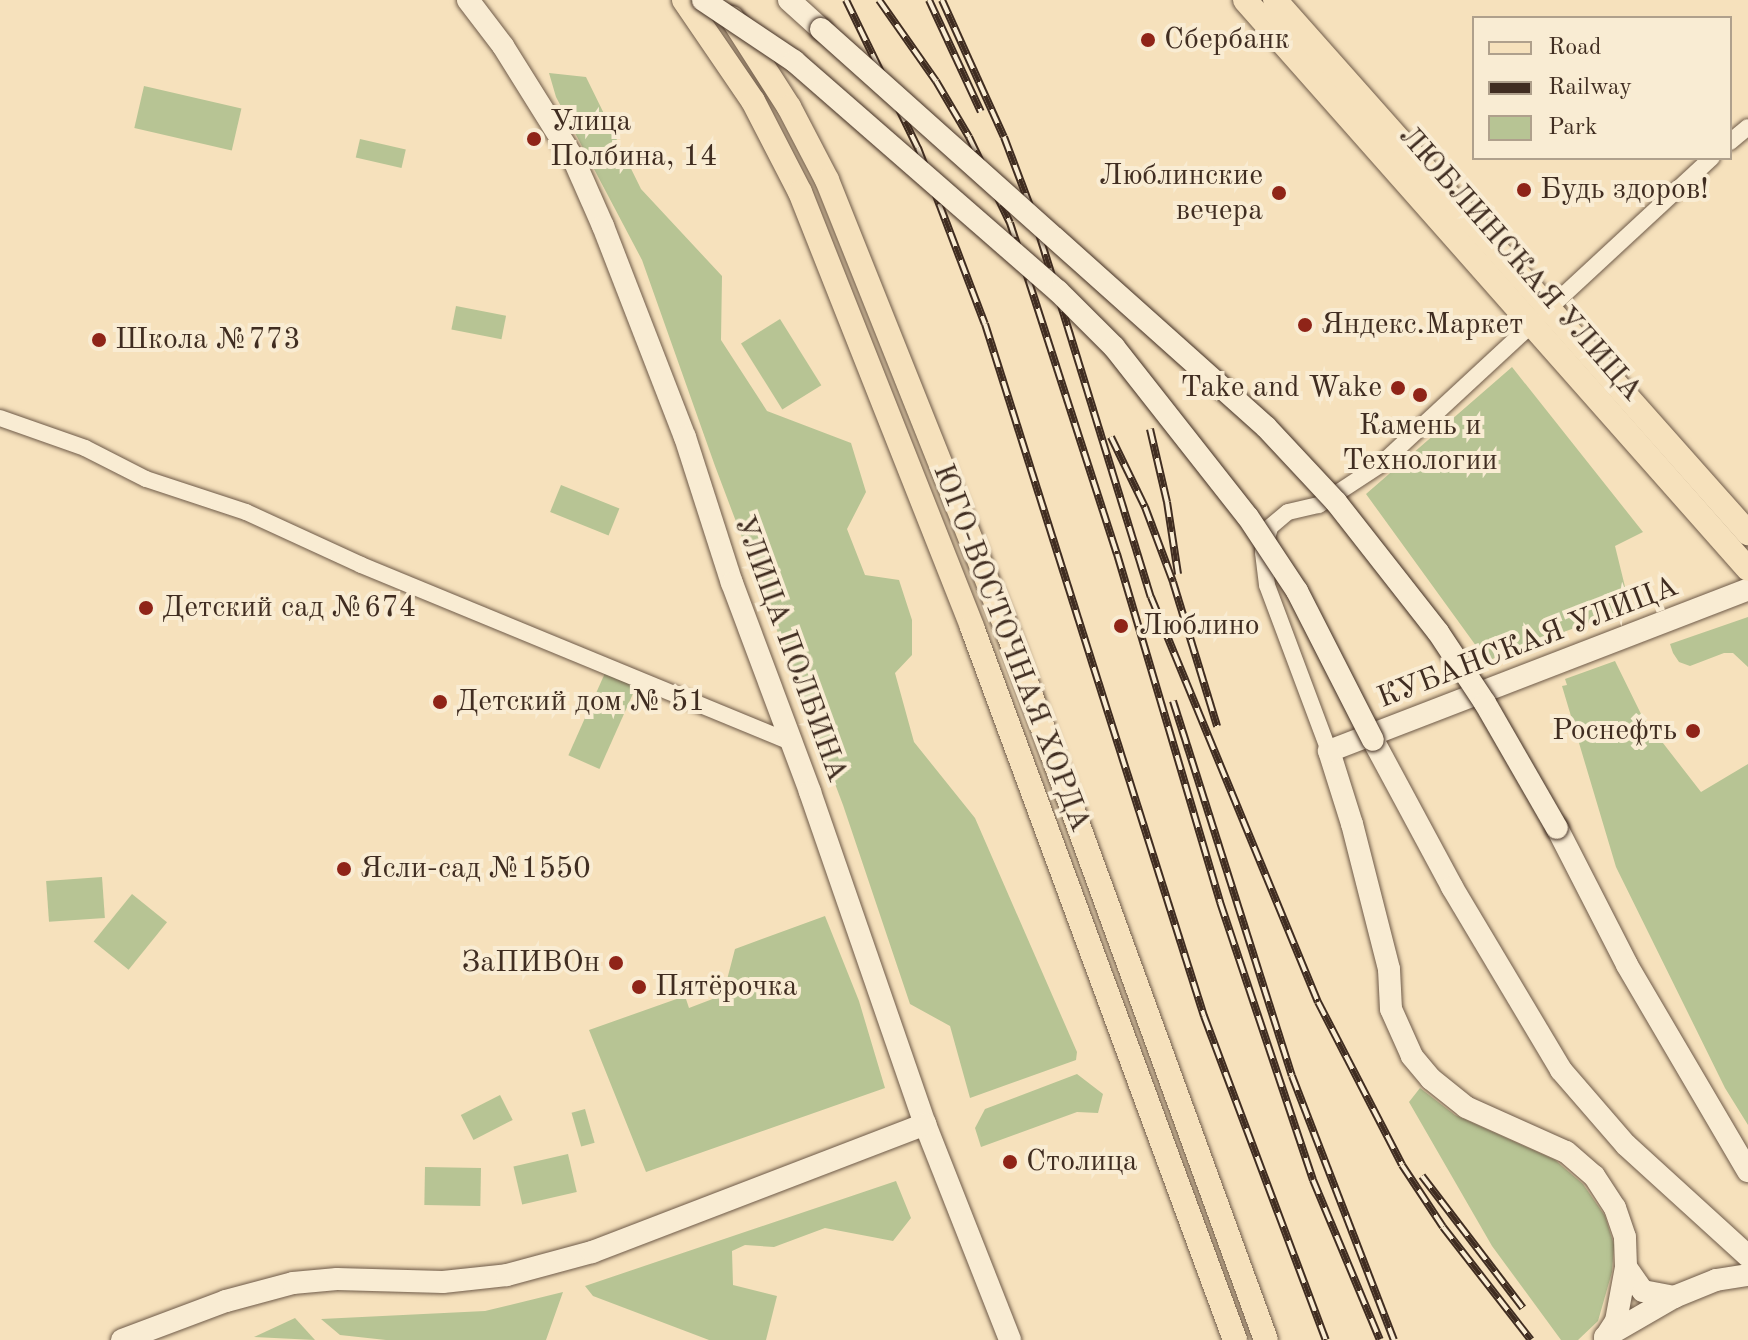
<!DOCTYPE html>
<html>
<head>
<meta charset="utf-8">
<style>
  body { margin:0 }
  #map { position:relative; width:1748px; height:1340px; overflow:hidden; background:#f6e1bc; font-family:"Old Standard TT",serif }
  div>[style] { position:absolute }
  .green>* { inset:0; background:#b7c494; transform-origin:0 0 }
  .roads { filter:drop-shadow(0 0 2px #6e5a48) drop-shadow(0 0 2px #6e5a48) }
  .street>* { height:16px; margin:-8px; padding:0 8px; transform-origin:8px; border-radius:8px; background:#f9ecd3 }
  .secondary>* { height:22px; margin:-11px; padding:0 11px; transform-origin:11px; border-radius:11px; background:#f9ecd3 }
  .primary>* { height:24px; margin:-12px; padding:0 12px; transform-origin:12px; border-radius:12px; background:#f6e1bc }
  .rail>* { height:8px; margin-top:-4px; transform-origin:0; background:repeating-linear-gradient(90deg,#f9ecd3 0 15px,#402d21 0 30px); box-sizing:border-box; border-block:2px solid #402d21 }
  .bridges { filter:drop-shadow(0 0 2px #402d21) drop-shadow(0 0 2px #402d21) }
  .secondary-bridge>* { height:22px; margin:-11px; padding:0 11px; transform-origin:11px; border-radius:11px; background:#f9ecd3 }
  .dots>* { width:22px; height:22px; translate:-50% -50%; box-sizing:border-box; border:4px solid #f9ecd3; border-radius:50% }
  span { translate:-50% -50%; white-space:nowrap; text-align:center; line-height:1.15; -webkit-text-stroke:8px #f9ecd3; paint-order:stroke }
  .poi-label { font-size:30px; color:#402d21 }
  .left { translate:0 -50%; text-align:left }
  .right { translate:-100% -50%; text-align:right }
  .street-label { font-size:30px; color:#402d21 }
  .legend { position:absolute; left:1472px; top:16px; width:260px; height:144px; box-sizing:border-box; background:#f9ecd3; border:2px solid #afa08c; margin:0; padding:10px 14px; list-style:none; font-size:24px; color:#402d21 }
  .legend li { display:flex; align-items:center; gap:16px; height:40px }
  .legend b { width:40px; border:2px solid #afa08c }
</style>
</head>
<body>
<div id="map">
  <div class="green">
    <div style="clip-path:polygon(549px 73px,586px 77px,641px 189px,722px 276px,721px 340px,767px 411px,851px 443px,866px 492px,847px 529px,865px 575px,899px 580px,912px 620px,912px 655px,895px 673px,914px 742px,975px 818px,1077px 1052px,1076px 1060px,970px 1098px,950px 1026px,910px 1004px,843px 805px,715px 466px,642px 260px,556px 97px)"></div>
    <div style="left:144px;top:86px;width:100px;height:43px;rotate:13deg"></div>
    <div style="left:360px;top:139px;width:47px;height:19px;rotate:13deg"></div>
    <div style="left:456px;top:306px;width:51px;height:24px;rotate:11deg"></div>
    <div style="left:780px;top:319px;width:78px;height:46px;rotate:58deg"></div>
    <div style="clip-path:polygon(1512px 367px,1643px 532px,1615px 546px,1630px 607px,1487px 661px,1366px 494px)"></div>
    <div style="left:561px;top:485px;width:63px;height:29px;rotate:22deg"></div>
    <div style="clip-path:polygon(1748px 617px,1748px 667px,1733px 653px,1724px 653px,1690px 666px,1679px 662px,1673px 653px,1670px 644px)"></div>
    <div style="clip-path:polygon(1615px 661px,1642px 716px,1701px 792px,1748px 764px,1748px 1125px,1725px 1088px,1616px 867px,1562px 686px,1567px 685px,1565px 679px)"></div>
    <div style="left:605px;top:673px;width:34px;height:90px;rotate:24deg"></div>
    <div style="left:102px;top:877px;width:41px;height:56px;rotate:86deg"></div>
    <div style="left:132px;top:894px;width:45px;height:61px;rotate:39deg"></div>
    <div style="clip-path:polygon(825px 916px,859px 1001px,885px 1088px,646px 1172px,589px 1030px,685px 996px,689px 1008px,723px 995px,735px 949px)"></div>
    <div style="clip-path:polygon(1077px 1074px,1103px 1094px,1098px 1113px,1077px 1112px,981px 1147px,975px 1128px,985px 1109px)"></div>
    <div style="clip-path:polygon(1420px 1088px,1455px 1115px,1555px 1160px,1583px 1184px,1605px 1216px,1614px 1245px,1612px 1272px,1598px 1321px,1578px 1340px,1561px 1340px,1492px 1246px,1409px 1102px)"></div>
    <div style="left:500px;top:1095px;width:28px;height:44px;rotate:63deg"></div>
    <div style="left:585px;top:1109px;width:35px;height:14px;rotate:74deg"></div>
    <div style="left:568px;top:1154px;width:39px;height:56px;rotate:77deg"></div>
    <div style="left:425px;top:1167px;width:56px;height:38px;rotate:1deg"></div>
    <div style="clip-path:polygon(896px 1181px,911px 1218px,893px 1241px,825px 1228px,774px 1247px,745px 1245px,732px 1251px,733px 1285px,777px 1296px,766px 1340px,709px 1340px,593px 1296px,585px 1286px)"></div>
    <div style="clip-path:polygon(563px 1292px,546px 1340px,386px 1340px,340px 1335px,321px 1319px,485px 1311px)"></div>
    <div style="clip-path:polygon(295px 1318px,315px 1340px,254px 1337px)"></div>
  </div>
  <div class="roads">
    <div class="street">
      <div style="left:1730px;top:142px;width:23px;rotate:-40deg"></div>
      <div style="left:0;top:418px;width:90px;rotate:19.4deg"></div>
      <div style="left:85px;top:448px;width:68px;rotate:26.9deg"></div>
      <div style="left:146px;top:479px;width:105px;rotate:18.3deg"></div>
      <div style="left:246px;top:512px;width:127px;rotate:24.7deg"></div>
      <div style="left:361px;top:565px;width:466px;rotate:22.4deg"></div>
      <div style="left:1329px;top:751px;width:177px;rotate:-110.5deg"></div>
      <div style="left:1267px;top:585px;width:33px;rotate:-97deg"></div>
      <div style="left:1263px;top:552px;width:26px;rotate:-74deg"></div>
      <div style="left:1270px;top:527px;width:23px;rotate:-40deg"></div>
      <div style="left:1288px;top:512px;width:32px;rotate:-13deg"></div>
      <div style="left:1319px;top:505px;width:73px;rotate:-33.3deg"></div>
      <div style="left:1380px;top:465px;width:452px;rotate:-42.8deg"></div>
    </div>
    <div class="secondary">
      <div style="left:468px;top:0;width:58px;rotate:52.7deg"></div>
      <div style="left:503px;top:46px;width:132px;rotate:58deg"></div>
      <div style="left:573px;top:158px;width:74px;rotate:66.2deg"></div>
      <div style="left:603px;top:226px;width:226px;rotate:68.8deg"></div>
      <div style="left:685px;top:437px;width:153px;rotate:72.2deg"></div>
      <div style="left:732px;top:583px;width:223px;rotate:69.5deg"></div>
      <div style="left:810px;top:792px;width:351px;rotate:70.9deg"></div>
      <div style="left:925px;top:1124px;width:232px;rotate:68.5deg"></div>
      <div style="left:789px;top:0;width:43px;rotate:42.2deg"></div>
      <div style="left:1373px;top:740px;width:167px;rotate:61.7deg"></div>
      <div style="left:1452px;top:887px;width:213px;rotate:59.2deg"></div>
      <div style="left:1561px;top:1070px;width:99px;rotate:49.1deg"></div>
      <div style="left:1626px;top:1145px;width:165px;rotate:42.3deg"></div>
      <div style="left:1557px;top:828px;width:154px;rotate:62.9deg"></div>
      <div style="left:1627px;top:965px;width:239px;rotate:59.6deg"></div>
      <div style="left:1626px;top:1267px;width:29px;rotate:55deg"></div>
      <div style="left:1643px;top:1291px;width:32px;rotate:11deg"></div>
      <div style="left:1605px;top:1337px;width:80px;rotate:-30.1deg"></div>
      <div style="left:1674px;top:1297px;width:45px;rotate:-22deg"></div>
      <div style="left:1716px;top:1280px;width:32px;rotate:-9deg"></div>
      <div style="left:1605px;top:1338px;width:20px;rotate:-57deg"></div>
      <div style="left:1616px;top:1321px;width:55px;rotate:-79.5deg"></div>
      <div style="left:1626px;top:1267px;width:30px;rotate:-92deg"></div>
      <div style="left:1625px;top:1237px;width:31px;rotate:-109deg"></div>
      <div style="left:1615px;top:1208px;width:38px;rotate:-123deg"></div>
      <div style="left:1594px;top:1176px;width:37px;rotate:-139deg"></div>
      <div style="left:1566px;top:1152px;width:110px;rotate:-155.8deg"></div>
      <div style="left:1466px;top:1107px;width:45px;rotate:-141.3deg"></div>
      <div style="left:1431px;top:1079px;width:30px;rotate:-130deg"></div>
      <div style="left:1412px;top:1056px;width:51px;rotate:-114.1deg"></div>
      <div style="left:1391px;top:1009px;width:40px;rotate:-92.9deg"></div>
      <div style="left:1389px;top:969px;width:150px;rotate:-104.3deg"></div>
      <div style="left:1352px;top:824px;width:77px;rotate:-107.5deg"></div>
      <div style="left:1329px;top:751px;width:449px;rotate:-21.1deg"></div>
      <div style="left:122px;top:1340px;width:111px;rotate:-20.6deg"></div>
      <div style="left:226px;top:1301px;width:69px;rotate:-15deg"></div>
      <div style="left:293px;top:1283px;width:44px;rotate:-5.2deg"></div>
      <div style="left:337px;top:1279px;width:106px;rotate:1.6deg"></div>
      <div style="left:443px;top:1282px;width:64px;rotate:-6.2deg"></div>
      <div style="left:507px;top:1275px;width:88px;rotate:-15.1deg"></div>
      <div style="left:592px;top:1252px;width:357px;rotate:-21deg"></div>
    </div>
    <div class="primary">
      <div style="left:684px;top:0;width:122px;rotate:55.7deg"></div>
      <div style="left:753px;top:101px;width:102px;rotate:62.7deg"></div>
      <div style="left:800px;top:192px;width:468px;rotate:68.4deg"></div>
      <div style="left:972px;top:627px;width:760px;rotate:69.75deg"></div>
      <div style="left:1245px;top:0;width:759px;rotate:48.52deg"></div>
      <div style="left:1275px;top:0;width:713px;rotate:48.41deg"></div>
      <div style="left:732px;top:18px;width:106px;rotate:57.4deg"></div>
      <div style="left:789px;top:107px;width:82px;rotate:62.5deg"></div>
      <div style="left:827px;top:180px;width:473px;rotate:68.2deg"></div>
      <div style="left:1003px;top:619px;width:767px;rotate:69.96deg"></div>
    </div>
  </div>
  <div class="rail">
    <div style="left:846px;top:0;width:165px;rotate:64.1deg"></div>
    <div style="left:918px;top:148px;width:188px;rotate:69.2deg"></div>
    <div style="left:985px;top:324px;width:726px;rotate:72.44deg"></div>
    <div style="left:1204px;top:1016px;width:346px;rotate:69.4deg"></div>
    <div style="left:879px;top:0;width:99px;rotate:54.9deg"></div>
    <div style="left:936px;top:81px;width:65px;rotate:59.5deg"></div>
    <div style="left:969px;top:137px;width:95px;rotate:64.5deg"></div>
    <div style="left:1010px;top:223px;width:348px;rotate:72.1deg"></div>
    <div style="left:1117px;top:554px;width:363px;rotate:73.5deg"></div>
    <div style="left:1220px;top:902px;width:293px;rotate:71.5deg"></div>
    <div style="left:1313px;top:1180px;width:173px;rotate:67.3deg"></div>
    <div style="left:929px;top:0;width:123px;rotate:65.1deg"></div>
    <div style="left:942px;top:0;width:150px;rotate:65.7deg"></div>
    <div style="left:1004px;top:137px;width:79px;rotate:69.3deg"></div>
    <div style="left:1032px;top:211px;width:404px;rotate:72.9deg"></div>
    <div style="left:1151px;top:597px;width:438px;rotate:67.6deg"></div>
    <div style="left:1318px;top:1002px;width:183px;rotate:62.7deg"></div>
    <div style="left:1402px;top:1165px;width:74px;rotate:56.5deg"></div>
    <div style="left:1443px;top:1227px;width:143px;rotate:52.1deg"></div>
    <div style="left:1150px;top:429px;width:75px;rotate:76.9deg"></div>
    <div style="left:1167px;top:502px;width:73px;rotate:81.3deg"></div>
    <div style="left:1111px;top:437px;width:78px;rotate:64.1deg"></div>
    <div style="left:1145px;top:507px;width:80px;rotate:69.5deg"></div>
    <div style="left:1173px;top:582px;width:151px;rotate:73deg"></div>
    <div style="left:1173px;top:701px;width:393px;rotate:72.4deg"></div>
    <div style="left:1292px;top:1076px;width:283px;rotate:68.9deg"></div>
    <div style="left:1422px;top:1176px;width:166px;rotate:52.6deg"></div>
  </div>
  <div class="bridges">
    <div class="secondary-bridge">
      <div style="left:703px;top:0;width:110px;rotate:33.8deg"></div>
      <div style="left:794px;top:61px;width:350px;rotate:41.1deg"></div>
      <div style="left:1058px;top:291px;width:79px;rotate:45deg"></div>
      <div style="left:1114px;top:347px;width:216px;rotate:51.8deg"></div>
      <div style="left:1248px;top:517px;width:89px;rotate:56.5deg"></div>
      <div style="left:1297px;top:591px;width:167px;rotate:63deg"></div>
      <div style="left:821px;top:29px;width:597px;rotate:41.81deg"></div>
      <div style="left:1266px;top:427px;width:103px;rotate:47deg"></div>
      <div style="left:1336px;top:502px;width:165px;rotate:51.9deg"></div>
      <div style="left:1438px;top:632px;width:85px;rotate:56.5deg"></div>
      <div style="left:1485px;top:703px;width:144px;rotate:60.1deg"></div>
    </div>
  </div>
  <div class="dots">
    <div style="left:1148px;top:40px;background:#8f2418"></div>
    <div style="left:534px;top:139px;background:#8f2418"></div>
    <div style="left:1524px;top:190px;background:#8f2418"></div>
    <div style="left:1279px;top:193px;background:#8f2418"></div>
    <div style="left:1305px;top:325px;background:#8f2418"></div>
    <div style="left:99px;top:340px;background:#8f2418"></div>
    <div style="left:1398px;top:388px;background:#8f2418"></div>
    <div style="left:1420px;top:395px;background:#8f2418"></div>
    <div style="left:146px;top:608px;background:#8f2418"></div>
    <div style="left:1121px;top:626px;background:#8f2418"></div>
    <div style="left:440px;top:702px;background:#8f2418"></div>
    <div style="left:1693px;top:731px;background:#8f2418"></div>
    <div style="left:344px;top:869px;background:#8f2418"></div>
    <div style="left:616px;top:963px;background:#8f2418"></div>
    <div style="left:639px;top:987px;background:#8f2418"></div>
    <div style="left:1010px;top:1162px;background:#8f2418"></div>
  </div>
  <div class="poi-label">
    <span class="left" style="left:1164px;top:40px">Сбербанк</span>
    <span class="left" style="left:550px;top:139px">Улица<br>Полбина, 14</span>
    <span class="right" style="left:1263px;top:193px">Люблинские<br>вечера</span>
    <span class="left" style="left:1540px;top:190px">Будь здоров!</span>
    <span class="left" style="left:1321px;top:325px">Яндекс.Маркет</span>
    <span class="left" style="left:115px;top:340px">Школа №773</span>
    <span class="right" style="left:1382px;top:388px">Take and Wake</span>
    <span style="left:1420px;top:443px">Камень и<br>Технологии</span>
    <span class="left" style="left:162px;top:608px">Детский сад №674</span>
    <span class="left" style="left:1139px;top:626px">Люблино</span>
    <span class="left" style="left:456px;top:702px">Детский дом № 51</span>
    <span class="right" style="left:1677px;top:731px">Роснефть</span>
    <span class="left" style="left:360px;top:869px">Ясли-сад №1550</span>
    <span class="right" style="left:600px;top:963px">ЗаПИВОн</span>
    <span class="left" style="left:655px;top:987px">Пятёрочка</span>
    <span class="left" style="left:1026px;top:1162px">Столица</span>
  </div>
  <div class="street-label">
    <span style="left:1520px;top:264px;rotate:49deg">ЛЮБЛИНСКАЯ УЛИЦА</span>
    <span style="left:1528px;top:643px;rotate:-21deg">КУБАНСКАЯ УЛИЦА</span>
    <span style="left:1011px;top:648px;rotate:69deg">ЮГО-ВОСТОЧНАЯ ХОРДА</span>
    <span style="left:790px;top:649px;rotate:70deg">УЛИЦА ПОЛБИНА</span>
  </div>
  <ul class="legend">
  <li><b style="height:10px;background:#f6e1bc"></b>Road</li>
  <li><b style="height:10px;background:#402d21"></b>Railway</li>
  <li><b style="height:22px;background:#b7c494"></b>Park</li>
  </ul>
</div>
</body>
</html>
